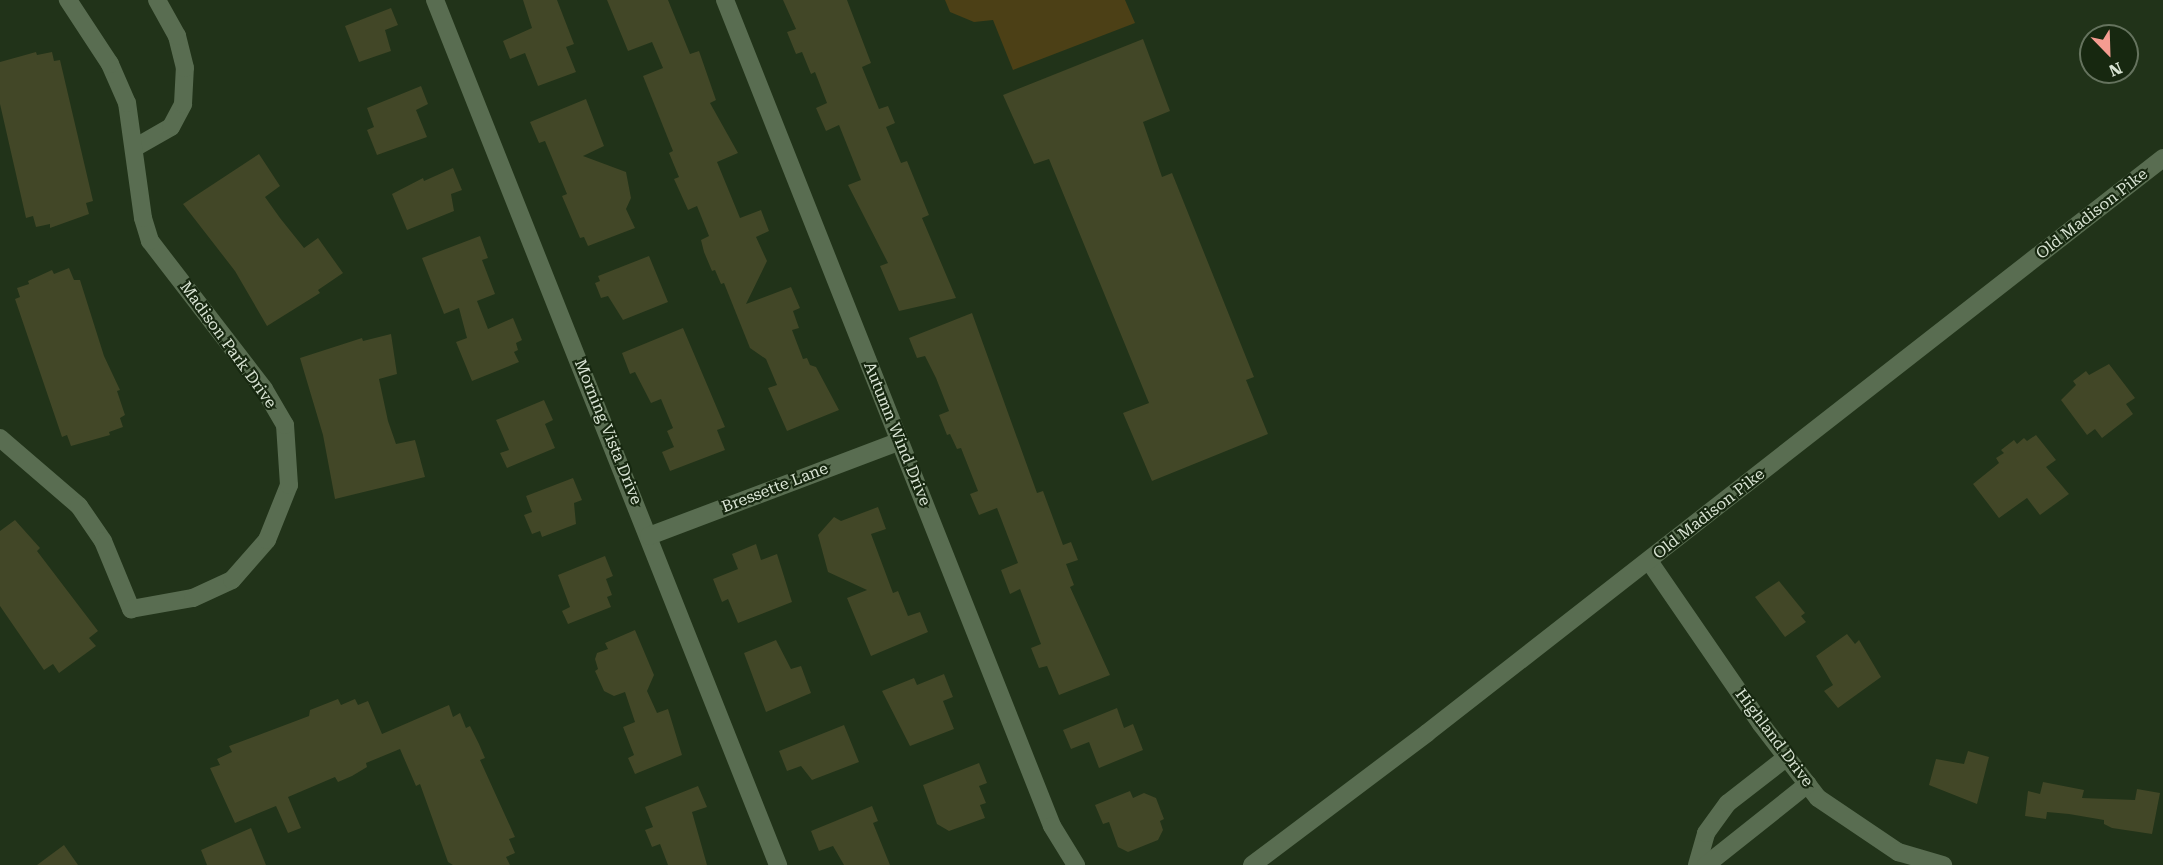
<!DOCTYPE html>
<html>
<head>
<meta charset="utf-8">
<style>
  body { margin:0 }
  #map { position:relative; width:2163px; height:865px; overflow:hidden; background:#213319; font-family:"Roboto Serif",serif }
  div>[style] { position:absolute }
  .green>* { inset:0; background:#4c4016 }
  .building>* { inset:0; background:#424727 }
  .street>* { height:18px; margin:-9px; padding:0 9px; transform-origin:9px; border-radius:9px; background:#596d51 }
  .secondary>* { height:18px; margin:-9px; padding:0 9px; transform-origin:9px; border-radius:9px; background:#596d51 }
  span { translate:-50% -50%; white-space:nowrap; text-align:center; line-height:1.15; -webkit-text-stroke:4.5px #172810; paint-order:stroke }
  .street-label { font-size:16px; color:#d9e4d4 }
  .north { position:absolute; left:2079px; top:24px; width:60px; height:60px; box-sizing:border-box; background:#172810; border:2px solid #65735e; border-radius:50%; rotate:157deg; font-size:16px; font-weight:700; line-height:24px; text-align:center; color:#d9e4d4 }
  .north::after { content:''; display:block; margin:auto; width:21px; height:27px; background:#f59c91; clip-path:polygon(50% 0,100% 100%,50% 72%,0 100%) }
</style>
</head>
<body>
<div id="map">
  <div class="green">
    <div style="clip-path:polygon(945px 0,1125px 0,1135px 23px,1013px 70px,993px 20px,974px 22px,950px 12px)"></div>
  </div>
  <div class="building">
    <div style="clip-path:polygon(523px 0,557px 0,574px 44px,566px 47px,576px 72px,538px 86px,525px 53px,510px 59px,503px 41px,532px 28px)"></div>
    <div style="clip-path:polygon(607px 0,668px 0,690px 54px,699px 51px,716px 100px,710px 103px,738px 153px,717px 162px,740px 218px,761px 210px,769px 231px,756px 237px,767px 261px,746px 304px,791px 287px,800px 308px,793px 311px,799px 328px,792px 330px,803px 359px,807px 358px,810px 365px,816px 367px,839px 410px,787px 431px,768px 388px,777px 385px,766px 359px,750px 348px,724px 283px,721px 284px,715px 270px,712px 271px,704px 252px,701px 240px,709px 236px,697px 206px,688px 210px,674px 179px,679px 177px,669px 153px,673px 151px,643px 76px,663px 68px,652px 42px,628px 51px)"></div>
    <div style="clip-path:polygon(783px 0,847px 0,871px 63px,862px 67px,879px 109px,888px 106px,895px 123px,886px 127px,901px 163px,907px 161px,929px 215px,922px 218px,956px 298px,899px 311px,880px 266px,888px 263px,848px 185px,861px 180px,839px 125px,826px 131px,816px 108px,827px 103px,815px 72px,811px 74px,802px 52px,796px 54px,787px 32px,796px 29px)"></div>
    <div style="clip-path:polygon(391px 8px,398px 25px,385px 30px,391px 51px,359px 62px,345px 26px)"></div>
    <div style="clip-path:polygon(1143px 39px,1170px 111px,1143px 122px,1162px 177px,1172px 173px,1254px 377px,1246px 380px,1268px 434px,1152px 481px,1123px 413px,1149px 403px,1049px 159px,1034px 164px,1003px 95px)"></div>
    <div style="clip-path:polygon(36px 52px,37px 55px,52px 52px,54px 61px,60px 60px,93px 201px,86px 203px,89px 214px,50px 228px,50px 224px,36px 227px,33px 216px,26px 218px,0 104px,0 62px)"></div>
    <div style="clip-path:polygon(421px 86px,428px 104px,416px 110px,427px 137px,377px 155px,367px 130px,374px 127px,367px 108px)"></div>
    <div style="clip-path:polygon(586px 99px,604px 146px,583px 156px,626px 172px,631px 198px,626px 209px,635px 228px,588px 246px,584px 237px,580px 238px,562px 196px,567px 194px,545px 141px,539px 143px,530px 122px)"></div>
    <div style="clip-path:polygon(259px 154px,280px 186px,265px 197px,280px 218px,304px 248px,318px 238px,343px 273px,318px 290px,320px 293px,267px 326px,235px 271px,183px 204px)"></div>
    <div style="clip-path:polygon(453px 168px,462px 190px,451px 194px,454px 211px,407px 230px,392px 194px,423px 178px,424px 181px)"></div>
    <div style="clip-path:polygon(480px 236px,488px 258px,482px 260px,495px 294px,477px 301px,488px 329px,513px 318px,522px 340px,516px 343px,518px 350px,514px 352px,519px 362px,472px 381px,456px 342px,467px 338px,459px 308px,444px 314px,422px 258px)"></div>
    <div style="clip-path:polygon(649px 256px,668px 302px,623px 320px,608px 296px,601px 298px,595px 283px,600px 281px,598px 276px)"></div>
    <div style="clip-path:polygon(69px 268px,74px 280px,80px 280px,104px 356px,120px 390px,117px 391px,125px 415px,120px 418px,123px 427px,109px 432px,110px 435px,71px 446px,67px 435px,62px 437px,15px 299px,20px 297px,17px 288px,29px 284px,28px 281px,52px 270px,54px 274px)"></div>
    <div style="clip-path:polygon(972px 313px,1037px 493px,1043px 491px,1063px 545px,1071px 542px,1078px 560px,1066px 564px,1074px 585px,1070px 587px,1110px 675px,1059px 695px,1047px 666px,1039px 668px,1031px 648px,1041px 644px,1020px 589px,1010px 594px,1001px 570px,1018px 563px,997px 508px,979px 515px,970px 494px,978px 491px,961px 448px,957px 449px,950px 434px,947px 435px,939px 415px,949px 411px,936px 378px,925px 356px,917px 358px,909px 338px)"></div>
    <div style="clip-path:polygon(683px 328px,725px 427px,717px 430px,725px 450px,670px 471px,662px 452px,674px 447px,667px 431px,673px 428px,661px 399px,651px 403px,635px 372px,630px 374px,622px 353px)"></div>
    <div style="clip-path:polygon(391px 334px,397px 374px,379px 379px,388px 421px,396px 444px,415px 440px,425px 477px,335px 499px,323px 435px,300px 358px,362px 338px,363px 341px)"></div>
    <div style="clip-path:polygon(2109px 364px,2135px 398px,2126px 404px,2133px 414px,2102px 438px,2095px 429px,2087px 435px,2061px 400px,2076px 385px,2073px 381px,2086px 371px,2089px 375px)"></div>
    <div style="clip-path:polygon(544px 400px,553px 420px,545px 424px,555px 448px,507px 468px,500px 453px,509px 450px,496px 420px)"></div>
    <div style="clip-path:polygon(2036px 435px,2056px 460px,2046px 467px,2069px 494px,2040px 515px,2027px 498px,1999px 518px,1973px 484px,1999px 463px,1996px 458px,2004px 453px,2001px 450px,2014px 440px,2017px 444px,2024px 438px,2027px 441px)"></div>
    <div style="clip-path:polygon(573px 478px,582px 500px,574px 503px,576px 524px,542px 537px,540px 531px,532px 534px,524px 515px,532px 512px,526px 496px)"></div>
    <div style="clip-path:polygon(878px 507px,886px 529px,871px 534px,893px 593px,898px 591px,908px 616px,920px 612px,928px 632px,871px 656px,847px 598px,867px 590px,828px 572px,818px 535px,834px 517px,841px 521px)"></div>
    <div style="clip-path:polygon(15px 520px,40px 548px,37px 551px,98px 631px,89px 638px,96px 646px,59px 673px,53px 664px,44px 670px,0 606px,0 531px)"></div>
    <div style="clip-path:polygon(756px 544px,761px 560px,777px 554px,792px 602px,738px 623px,728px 599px,722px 602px,713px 579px,738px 569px,732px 554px)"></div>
    <div style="clip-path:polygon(605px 556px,613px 576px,606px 579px,612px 595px,607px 597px,611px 607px,568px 624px,562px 611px,570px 607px,558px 575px)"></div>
    <div style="clip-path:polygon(1779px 581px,1805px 613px,1801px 616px,1806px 622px,1785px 637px,1755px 597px)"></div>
    <div style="clip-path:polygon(635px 630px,654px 675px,647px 691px,657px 713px,668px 709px,682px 755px,635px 774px,628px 758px,634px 755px,623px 727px,635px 722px,625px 692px,614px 696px,604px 691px,595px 671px,598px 669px,595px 659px,597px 653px,608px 649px,605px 643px)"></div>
    <div style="clip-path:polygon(1847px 634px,1855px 644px,1859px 640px,1881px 677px,1838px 708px,1824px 691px,1833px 685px,1816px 656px)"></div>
    <div style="clip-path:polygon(776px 640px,791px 669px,801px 666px,811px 693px,766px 712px,744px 653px)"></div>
    <div style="clip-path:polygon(944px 674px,953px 697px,943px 701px,954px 729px,910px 746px,882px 691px,914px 678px,917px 685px)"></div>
    <div style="clip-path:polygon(338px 699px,341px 705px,355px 699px,358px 705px,368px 701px,382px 734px,449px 705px,453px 717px,460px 713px,466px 728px,470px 726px,479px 744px,485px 758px,480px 760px,515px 837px,509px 839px,515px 853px,506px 857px,510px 865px,453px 865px,448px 862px,420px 784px,416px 786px,400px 749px,366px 763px,367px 767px,352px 776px,338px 782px,335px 777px,288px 797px,301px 828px,288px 833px,276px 806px,235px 823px,210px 768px,220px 765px,217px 759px,232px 752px,229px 746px,309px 716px,310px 710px)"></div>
    <div style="clip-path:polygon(1117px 708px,1124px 728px,1133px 724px,1143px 750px,1099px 768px,1089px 742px,1071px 749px,1063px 730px)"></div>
    <div style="clip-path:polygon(844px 725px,859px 762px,812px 780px,801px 766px,787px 771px,779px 751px)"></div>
    <div style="clip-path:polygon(1968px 751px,1989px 757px,1977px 804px,1929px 785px,1936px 759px,1964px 764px)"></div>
    <div style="clip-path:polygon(979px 763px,987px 783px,979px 786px,986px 803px,980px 805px,985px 818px,949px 831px,937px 824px,923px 785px)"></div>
    <div style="clip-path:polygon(2043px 782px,2084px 790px,2082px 798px,2135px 800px,2137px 789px,2160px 793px,2152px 834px,2112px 828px,2104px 824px,2104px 820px,2069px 814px,2047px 812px,2046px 819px,2025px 816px,2028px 791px,2040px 794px)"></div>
    <div style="clip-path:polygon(698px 786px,707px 807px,692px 812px,707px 865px,668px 865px,660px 844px,652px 847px,645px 830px,653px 827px,645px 807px)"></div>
    <div style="clip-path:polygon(1130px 791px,1133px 798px,1144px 793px,1156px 798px,1164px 819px,1160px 821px,1163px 830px,1158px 840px,1128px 852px,1118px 847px,1109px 822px,1103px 824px,1095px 805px)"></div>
    <div style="clip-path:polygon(872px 806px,878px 821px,873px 823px,890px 865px,844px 865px,833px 846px,819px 851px,811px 831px)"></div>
    <div style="clip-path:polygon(251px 828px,266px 865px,207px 865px,201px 850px)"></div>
    <div style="clip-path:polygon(64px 845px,78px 865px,37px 865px)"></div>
  </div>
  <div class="street">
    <div style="left:435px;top:0;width:931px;rotate:68.37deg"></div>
    <div style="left:725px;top:0;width:888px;rotate:68.4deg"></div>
    <div style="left:1052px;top:826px;width:46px;rotate:58.4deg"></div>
    <div style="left:136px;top:147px;width:40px;rotate:-29.7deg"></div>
    <div style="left:171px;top:127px;width:26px;rotate:-62deg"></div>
    <div style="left:183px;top:104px;width:36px;rotate:-87deg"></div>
    <div style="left:185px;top:68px;width:33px;rotate:-104deg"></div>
    <div style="left:177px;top:36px;width:41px;rotate:-119.1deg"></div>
    <div style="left:0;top:438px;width:104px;rotate:40.7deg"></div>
    <div style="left:79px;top:506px;width:42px;rotate:55.6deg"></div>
    <div style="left:103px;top:541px;width:74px;rotate:67.6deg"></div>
    <div style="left:131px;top:609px;width:63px;rotate:-10.1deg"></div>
    <div style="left:193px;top:598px;width:43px;rotate:-24.8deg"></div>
    <div style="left:232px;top:580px;width:53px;rotate:-48.8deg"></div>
    <div style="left:267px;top:540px;width:59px;rotate:-68.2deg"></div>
    <div style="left:289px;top:485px;width:60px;rotate:-93.8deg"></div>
    <div style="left:285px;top:425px;width:42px;rotate:-120.3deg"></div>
    <div style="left:264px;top:389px;width:187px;rotate:-127.6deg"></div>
    <div style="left:150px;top:241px;width:24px;rotate:-107deg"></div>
    <div style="left:143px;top:218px;width:116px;rotate:-97.9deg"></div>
    <div style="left:127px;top:103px;width:43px;rotate:-113.6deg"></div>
    <div style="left:110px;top:64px;width:77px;rotate:-123.3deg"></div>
    <div style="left:649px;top:536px;width:268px;rotate:-20.7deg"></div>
    <div style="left:1649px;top:561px;width:198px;rotate:55.5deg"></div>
    <div style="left:1761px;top:724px;width:93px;rotate:52.4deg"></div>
    <div style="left:1818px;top:798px;width:97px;rotate:34deg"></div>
    <div style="left:1898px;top:852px;width:47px;rotate:16.1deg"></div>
    <div style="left:1697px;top:865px;width:33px;rotate:-74deg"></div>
    <div style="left:1706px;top:833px;width:37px;rotate:-54deg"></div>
    <div style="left:1728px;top:803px;width:75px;rotate:-37.9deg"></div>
    <div style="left:1706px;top:865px;width:130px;rotate:-38.5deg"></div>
  </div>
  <div class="secondary">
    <div style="left:1252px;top:865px;width:219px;rotate:-37deg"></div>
    <div style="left:1427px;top:733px;width:934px;rotate:-38deg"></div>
  </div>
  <div class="street-label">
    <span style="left:2092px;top:214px;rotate:-38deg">Old Madison Pike</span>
    <span style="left:228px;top:345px;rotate:54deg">Madison Park Drive</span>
    <span style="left:608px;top:432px;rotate:68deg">Morning Vista Drive</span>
    <span style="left:897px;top:434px;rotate:68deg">Autumn Wind Drive</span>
    <span style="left:775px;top:488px;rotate:-21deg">Bressette Lane</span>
    <span style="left:1709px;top:514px;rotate:-38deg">Old Madison Pike</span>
    <span style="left:1774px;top:738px;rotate:53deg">Highland Drive</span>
  </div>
  <div class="north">N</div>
</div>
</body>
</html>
